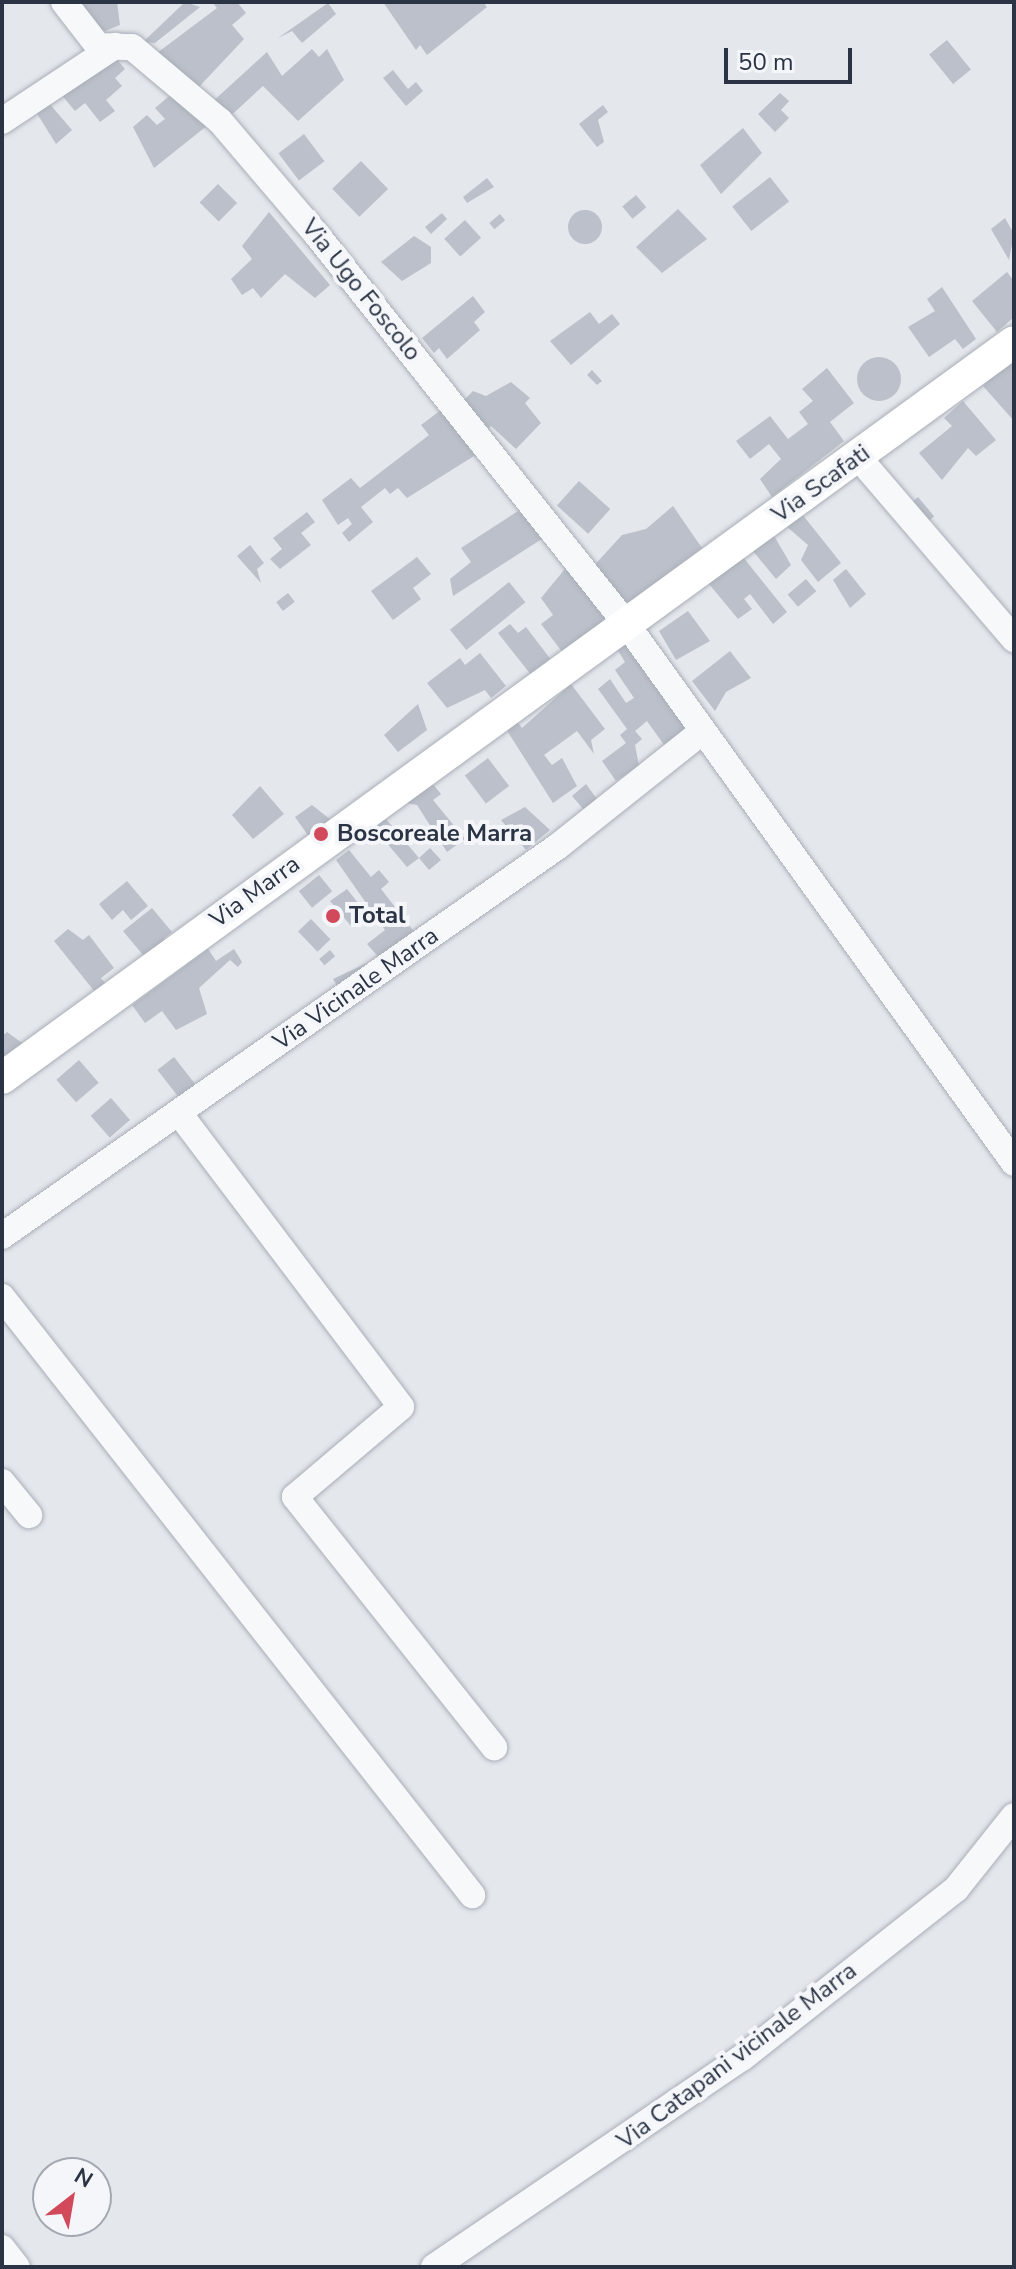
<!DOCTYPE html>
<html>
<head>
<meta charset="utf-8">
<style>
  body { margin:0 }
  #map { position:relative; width:1016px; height:2269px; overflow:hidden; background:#e4e7ec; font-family:"Nunito Sans",sans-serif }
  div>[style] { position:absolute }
  .building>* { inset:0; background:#bbc0ca; transform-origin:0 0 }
  .round { border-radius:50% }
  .roads { filter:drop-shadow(0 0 2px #a9aeb7) drop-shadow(0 0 2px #a9aeb7) }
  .minor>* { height:26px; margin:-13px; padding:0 13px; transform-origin:13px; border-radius:13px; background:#f7f8fa }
  .major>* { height:32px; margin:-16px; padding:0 16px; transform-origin:16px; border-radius:16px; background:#fff }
  .dots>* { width:22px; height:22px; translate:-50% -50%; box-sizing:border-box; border:4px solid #f4f6f9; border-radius:50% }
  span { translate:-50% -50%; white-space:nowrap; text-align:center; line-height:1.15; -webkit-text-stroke:8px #f4f6f9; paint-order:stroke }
  .street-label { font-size:24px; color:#2b3445 }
  .poi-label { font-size:24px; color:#2b3445; font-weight:700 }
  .left { translate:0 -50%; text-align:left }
  .frame { position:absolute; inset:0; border:4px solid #2b3445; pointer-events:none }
  .north { position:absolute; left:32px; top:2157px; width:80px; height:80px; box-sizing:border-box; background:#f4f6f9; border:2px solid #a4a8b1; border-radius:50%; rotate:31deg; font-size:22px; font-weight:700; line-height:32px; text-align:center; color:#2b3445 }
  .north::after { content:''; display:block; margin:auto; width:28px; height:36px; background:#d1495b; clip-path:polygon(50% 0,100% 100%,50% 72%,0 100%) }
  .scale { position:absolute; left:724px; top:48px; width:128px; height:36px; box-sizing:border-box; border:4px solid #2b3445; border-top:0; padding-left:10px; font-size:24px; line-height:28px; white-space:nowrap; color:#2b3445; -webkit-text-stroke:6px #f4f6f9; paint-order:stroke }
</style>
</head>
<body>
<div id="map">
  <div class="building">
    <div style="clip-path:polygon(76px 2px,117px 2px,120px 25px,92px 36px)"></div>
    <div style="clip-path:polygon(185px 2px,200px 7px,155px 43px,143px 42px)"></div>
    <div style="clip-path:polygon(212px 2px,237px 2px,246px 13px,232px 25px,244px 39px,197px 89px,157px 53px,217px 8px)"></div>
    <div style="clip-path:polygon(383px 2px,483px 2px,487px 7px,427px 55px,420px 45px,416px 50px)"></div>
    <div style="clip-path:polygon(328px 3px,336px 14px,302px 43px,292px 31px,278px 38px)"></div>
    <div style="left:947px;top:40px;width:38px;height:23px;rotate:51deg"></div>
    <div style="clip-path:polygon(312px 49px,319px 57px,327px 49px,344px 80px,298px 121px,263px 86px,225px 121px,210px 104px,267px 52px,282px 76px)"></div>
    <div style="clip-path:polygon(114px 56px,125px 69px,115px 78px,122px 86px,106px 100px,115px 111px,100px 122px,85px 103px,75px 111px,60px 93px)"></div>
    <div style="clip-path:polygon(393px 70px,408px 89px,416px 82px,423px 91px,406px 106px,383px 78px)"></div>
    <div style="clip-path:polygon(179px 88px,208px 125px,154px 168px,133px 127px,147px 115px,157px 125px,165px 119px,155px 108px)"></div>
    <div style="clip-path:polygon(780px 93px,789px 101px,781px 110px,789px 118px,775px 132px,758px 114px)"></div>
    <div style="clip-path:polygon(48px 102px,72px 130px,56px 144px,36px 112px)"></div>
    <div style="clip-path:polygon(603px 105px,608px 112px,598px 120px,604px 142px,597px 147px,579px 124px)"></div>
    <div style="clip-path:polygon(743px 128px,762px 153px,721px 194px,700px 165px)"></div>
    <div style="left:304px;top:134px;width:34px;height:32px;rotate:53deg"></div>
    <div style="left:361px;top:161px;width:39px;height:40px;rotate:46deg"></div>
    <div style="left:770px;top:177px;width:31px;height:48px;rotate:52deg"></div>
    <div style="clip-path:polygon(487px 178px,494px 187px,467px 203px,463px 197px)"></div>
    <div style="left:218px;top:184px;width:27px;height:26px;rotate:45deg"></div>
    <div style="left:636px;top:195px;width:16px;height:18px;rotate:50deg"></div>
    <div style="clip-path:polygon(678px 209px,707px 239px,662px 273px,636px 247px)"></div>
    <div class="round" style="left:568px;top:210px;width:34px;height:34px"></div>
    <div style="clip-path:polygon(269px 212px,330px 285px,315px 298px,285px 274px,261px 298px,253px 288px,242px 295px,231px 279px,252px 259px,242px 246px)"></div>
    <div style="clip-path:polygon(442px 213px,447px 219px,431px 234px,425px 227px)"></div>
    <div style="left:500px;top:214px;width:8px;height:14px;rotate:50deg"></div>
    <div style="clip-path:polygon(1005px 218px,1014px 234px,1009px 260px,991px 229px)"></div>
    <div style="left:465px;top:220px;width:24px;height:28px;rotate:48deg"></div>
    <div style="clip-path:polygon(414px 236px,431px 247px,431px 263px,402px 281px,381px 262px)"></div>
    <div style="clip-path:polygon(1007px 272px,1014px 281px,1014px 317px,997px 332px,972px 301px)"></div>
    <div style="clip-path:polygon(942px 287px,976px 339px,963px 349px,955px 339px,929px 357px,908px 327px,935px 311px,927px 299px)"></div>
    <div style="clip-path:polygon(473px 296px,485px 312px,474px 322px,480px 330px,447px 359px,439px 348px,434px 353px,422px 338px)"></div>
    <div style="clip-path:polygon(590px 312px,599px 324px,612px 314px,620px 324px,571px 365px,550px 341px)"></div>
    <div style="clip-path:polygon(1014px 357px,1014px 421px,983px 386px)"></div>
    <div class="round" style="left:857px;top:357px;width:44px;height:44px"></div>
    <div style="clip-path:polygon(827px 368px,854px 403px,830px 422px,844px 441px,772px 497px,760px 479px,781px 459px,769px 444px,750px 459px,736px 441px,770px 416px,788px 439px,808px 424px,799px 412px,813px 401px,802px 389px)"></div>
    <div style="clip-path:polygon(592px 370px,602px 381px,597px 385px,587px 375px)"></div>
    <div style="clip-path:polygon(511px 382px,530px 398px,525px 403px,541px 423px,516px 449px,491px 426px,483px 434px,459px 405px,473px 391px,486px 396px)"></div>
    <div style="clip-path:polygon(963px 401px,996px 440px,976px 456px,968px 448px,942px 480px,919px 453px,952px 426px,944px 418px)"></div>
    <div style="clip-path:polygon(445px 407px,482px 451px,407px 498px,398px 488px,390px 494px,385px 488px,361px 507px,373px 522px,349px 542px,342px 533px,352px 524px,348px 518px,338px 525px,322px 500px,351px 478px,360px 488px,429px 435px,421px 425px)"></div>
    <div style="left:579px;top:481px;width:42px;height:33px;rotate:42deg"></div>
    <div style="left:918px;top:497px;width:25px;height:14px;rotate:50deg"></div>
    <div style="clip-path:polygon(673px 506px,702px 548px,617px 611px,589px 571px,622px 535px,646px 529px)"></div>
    <div style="clip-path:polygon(518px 511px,548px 535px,453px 596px,450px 579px,471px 562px,461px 548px)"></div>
    <div style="clip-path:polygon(307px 512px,315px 522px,301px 533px,311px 545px,280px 569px,270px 559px,282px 549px,273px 538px)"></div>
    <div style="clip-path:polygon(802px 514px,841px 563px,818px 582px,801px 560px,808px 545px,786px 526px)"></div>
    <div style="clip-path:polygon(773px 534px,791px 565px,776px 579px,752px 550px)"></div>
    <div style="clip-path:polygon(250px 545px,264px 563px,257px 569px,261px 583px,237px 556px)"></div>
    <div style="clip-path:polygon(417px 557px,431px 574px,413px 588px,421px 599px,393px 620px,371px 591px)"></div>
    <div style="clip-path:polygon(743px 557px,787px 612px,773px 624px,750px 594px,744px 599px,752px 609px,738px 619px,709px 584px)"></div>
    <div style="clip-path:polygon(569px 564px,608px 618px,563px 653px,541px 624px,553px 615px,541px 598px)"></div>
    <div style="clip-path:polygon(846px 569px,866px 594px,850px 608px,833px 580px)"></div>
    <div style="left:806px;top:579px;width:16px;height:24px;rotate:50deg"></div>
    <div style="left:509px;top:582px;width:26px;height:76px;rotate:51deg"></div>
    <div style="left:288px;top:593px;width:11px;height:15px;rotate:52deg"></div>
    <div style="clip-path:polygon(688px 611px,710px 641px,676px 660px,659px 631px)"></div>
    <div style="clip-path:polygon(510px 624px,518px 633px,526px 627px,552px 661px,532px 676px,498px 633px)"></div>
    <div style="clip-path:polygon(629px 641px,692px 730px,667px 749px,647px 721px,635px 731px,642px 739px,635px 745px,639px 766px,616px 781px,602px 761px,626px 743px,620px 735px,627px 729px,598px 689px,610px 679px,626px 703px,634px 698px,615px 670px,625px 662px,617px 649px)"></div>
    <div style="clip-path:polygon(730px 651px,751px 678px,726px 692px,715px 711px,692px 681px)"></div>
    <div style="clip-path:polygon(480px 653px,506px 686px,491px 698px,485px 690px,447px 708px,427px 683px,460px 658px,465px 665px)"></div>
    <div style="clip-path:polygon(571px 684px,605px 729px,591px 740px,594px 754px,577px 731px,544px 755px,552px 765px,562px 758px,577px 786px,553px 803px,506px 729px,516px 720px,522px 728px)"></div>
    <div style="clip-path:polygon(418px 704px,427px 730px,398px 752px,384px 735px)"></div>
    <div style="left:488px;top:758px;width:35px;height:29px;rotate:53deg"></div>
    <div style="clip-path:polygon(432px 783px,441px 794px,433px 800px,465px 839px,447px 852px,417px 805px,406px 803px)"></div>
    <div style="clip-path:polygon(586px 784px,597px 799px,585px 811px,572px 796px)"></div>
    <div style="clip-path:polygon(260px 786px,284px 814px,253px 839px,232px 815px)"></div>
    <div style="clip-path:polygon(312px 805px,336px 824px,312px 841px,295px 817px)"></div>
    <div style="clip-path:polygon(525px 807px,550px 830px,526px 850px,501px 820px)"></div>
    <div style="clip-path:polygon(386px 819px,419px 858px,430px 848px,441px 860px,429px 870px,419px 858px,407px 867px,374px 828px)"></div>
    <div style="clip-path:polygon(349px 850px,371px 877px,379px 870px,389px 882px,381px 889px,419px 938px,381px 960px,367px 944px,385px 930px,336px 860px)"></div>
    <div style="left:319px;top:875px;width:21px;height:26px;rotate:51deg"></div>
    <div style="clip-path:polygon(127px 881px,148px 906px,131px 920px,123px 910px,112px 920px,99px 904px)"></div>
    <div style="clip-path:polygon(347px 889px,370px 918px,361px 926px,351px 926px,330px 901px)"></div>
    <div style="clip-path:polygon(152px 908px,172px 932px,164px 938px,169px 944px,148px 961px,123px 931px)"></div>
    <div style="left:311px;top:919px;width:28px;height:18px;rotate:46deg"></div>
    <div style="clip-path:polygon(68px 929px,83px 940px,89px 935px,114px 968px,101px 978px,110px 989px,99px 997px,54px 941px)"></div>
    <div style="clip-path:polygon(208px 949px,216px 961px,234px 949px,242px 962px,238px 967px,230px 960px,199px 988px,207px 1014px,176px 1030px,162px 1011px,145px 1023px,132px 1005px)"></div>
    <div style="left:330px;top:950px;width:8px;height:14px;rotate:50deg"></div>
    <div style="clip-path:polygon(365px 964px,368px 969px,341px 992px,333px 979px)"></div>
    <div style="clip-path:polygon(7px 1032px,29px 1048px,2px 1068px,2px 1036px)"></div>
    <div style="left:174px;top:1057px;width:39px;height:21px;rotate:52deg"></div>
    <div style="left:79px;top:1060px;width:30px;height:30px;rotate:49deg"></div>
    <div style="left:111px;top:1098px;width:29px;height:27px;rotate:49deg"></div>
  </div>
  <div class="roads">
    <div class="minor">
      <div style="left:64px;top:2px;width:56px;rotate:52.3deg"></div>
      <div style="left:98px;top:46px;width:34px;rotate:2deg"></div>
      <div style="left:132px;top:47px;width:115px;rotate:40.1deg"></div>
      <div style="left:220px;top:121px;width:150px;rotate:49.6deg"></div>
      <div style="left:317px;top:235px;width:495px;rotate:51.5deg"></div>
      <div style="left:625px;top:622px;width:666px;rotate:54.28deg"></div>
      <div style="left:2px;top:121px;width:136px;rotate:-33.6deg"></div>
      <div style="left:858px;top:457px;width:240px;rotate:49.4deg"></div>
      <div style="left:179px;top:1113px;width:368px;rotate:52.9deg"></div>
      <div style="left:401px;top:1407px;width:139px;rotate:139.7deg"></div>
      <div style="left:295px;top:1497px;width:320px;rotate:51.5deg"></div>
      <div style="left:2px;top:1236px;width:678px;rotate:-35.03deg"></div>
      <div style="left:557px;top:847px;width:186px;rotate:-38.5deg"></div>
      <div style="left:2px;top:1297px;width:761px;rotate:51.83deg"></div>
      <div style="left:2px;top:1482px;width:43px;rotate:50.7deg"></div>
      <div style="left:2px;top:2248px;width:24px;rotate:52deg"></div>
      <div style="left:434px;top:2267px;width:372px;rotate:-34.2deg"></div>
      <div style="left:742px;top:2058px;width:273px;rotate:-38.3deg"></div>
      <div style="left:956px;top:1889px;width:93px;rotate:-51.5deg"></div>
    </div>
    <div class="major">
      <div style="left:2px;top:1078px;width:1251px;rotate:-36.03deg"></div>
    </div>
  </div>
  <div class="dots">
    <div style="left:321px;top:834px;background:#d1495b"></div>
    <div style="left:333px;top:916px;background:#d1495b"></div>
  </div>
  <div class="street-label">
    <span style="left:361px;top:290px;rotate:51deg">Via Ugo Foscolo</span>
    <span style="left:821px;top:484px;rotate:-36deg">Via Scafati</span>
    <span style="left:255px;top:892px;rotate:-36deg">Via Marra</span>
    <span style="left:356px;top:989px;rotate:-35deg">Via Vicinale Marra</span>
    <span style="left:737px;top:2056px;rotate:-37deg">Via Catapani vicinale Marra</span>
  </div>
  <div class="poi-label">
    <span class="left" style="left:337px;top:834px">Boscoreale Marra</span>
    <span class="left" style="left:349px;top:916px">Total</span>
  </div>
  <div class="frame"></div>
  <div class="north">N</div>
  <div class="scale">50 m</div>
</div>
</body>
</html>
